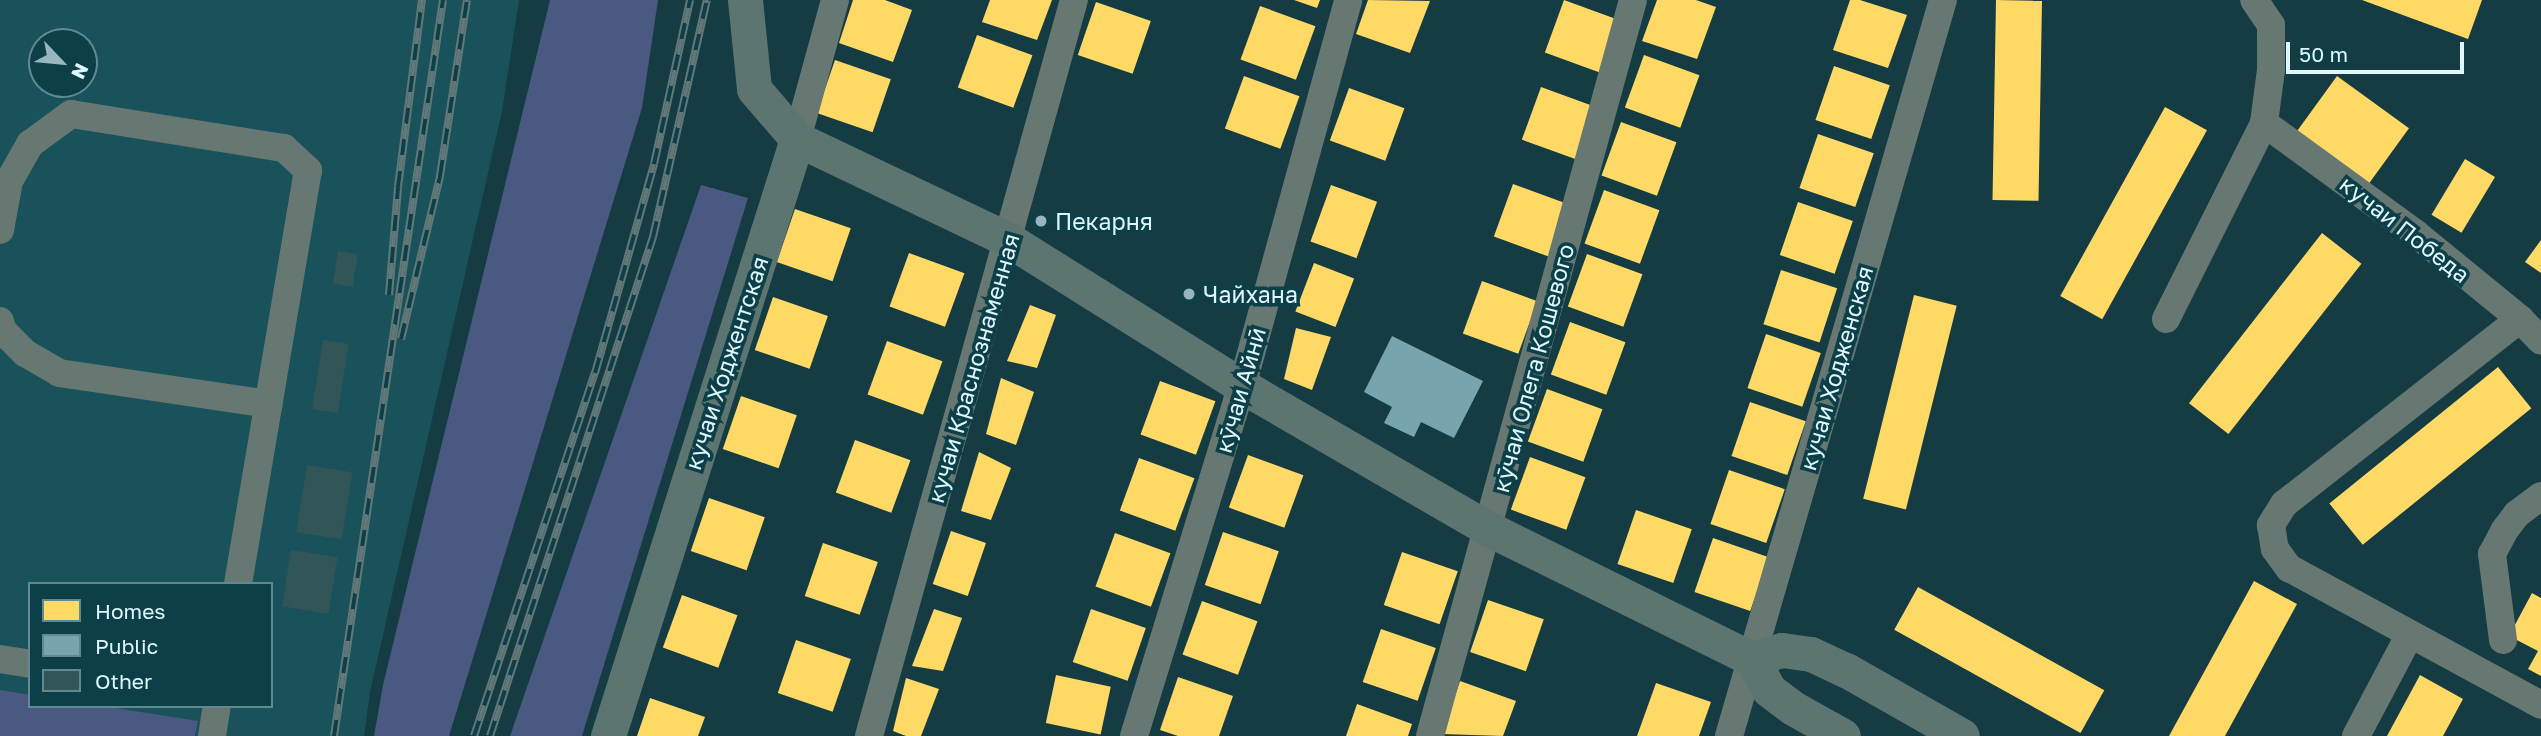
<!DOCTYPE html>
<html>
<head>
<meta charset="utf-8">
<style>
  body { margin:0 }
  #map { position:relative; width:2541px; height:736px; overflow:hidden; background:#143c42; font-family:"Golos Text",sans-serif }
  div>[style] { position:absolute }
  .built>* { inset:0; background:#1a525b }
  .green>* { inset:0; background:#4a5981 }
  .homes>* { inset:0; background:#ffd966; transform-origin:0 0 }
  .public>* { inset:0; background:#76a5af }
  .building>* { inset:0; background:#325557; transform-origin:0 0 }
  .minor>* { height:28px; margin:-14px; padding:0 14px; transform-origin:14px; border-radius:14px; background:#677771 }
  .major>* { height:35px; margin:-17.5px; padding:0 17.5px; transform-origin:17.5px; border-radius:17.5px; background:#5c7571 }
  .rail>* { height:8px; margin-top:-4px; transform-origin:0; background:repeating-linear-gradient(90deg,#0c3f47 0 16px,#627878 0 32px); box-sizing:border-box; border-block:2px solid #627878 }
  .dots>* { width:19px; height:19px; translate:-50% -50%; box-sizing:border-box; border:4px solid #0c3f47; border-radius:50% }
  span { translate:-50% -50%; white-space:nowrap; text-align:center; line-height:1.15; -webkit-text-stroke:7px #0c3f47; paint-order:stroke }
  .poi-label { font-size:23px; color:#dff8fd }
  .left { translate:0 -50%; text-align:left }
  .street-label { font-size:23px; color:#dff8fd }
  .legend { position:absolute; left:28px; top:582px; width:245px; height:126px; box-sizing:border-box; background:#0c3f47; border:2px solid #608990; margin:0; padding:9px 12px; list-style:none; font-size:21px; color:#dff8fd }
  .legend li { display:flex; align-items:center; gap:14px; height:35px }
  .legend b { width:35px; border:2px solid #608990 }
  .north { position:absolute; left:28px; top:28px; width:70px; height:70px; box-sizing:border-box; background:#0c3f47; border:2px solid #608990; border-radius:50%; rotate:116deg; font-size:19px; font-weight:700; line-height:28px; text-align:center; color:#dff8fd }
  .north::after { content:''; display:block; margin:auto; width:24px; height:32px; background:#98b6bc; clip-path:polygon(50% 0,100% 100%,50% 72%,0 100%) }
  .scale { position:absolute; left:2286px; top:42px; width:178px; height:32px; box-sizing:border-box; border:4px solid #dff8fd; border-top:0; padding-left:9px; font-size:21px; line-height:24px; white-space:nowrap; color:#dff8fd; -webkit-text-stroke:5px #0c3f47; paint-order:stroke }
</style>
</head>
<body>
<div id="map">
  <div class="built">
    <div style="clip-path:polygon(evenodd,0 0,519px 0,502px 111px,370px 692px,364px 736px,0 736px,0 0,42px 42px,84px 42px,84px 84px,42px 84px,42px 42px,0 0,30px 584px,271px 584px,271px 706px,30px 706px,30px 584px)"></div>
  </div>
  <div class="green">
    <div style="clip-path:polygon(550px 0,658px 0,642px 108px,449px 736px,374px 736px,383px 685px)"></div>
    <div style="clip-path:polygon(701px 185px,748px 198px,582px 736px,510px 736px)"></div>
    <div style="clip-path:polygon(0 690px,30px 695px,30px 706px,103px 706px,198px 721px,195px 736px,0 736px)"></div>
  </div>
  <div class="homes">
    <div style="clip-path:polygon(853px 0,885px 0,912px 10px,893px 62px,839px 43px)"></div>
    <div style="clip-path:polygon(990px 0,1052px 0,1037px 40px,982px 22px)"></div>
    <div style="clip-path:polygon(1294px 0,1320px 0,1317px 8px)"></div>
    <div style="clip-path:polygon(1368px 0,1430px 1px,1410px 53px,1356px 34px)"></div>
    <div style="left:1564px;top:0;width:59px;height:56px;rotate:20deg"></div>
    <div style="clip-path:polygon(1657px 0,1696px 0,1716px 7px,1697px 59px,1642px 41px)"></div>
    <div style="clip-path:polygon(1850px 0,1860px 0,1907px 15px,1888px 68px,1833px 50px)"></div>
    <div style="left:1996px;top:0;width:46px;height:200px;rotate:1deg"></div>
    <div style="clip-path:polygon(2362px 0,2482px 0,2468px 39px)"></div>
    <div style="left:1096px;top:2px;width:58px;height:56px;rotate:19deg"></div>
    <div style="left:1260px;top:6px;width:59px;height:57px;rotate:20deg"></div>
    <div style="left:977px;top:35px;width:59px;height:56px;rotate:20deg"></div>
    <div style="left:1644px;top:55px;width:59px;height:56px;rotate:20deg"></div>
    <div style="left:835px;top:60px;width:59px;height:56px;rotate:19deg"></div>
    <div style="left:1834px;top:66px;width:59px;height:57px;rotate:19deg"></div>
    <div style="left:1244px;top:76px;width:59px;height:56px;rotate:20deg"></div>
    <div style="left:2337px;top:76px;width:89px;height:70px;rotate:36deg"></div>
    <div style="left:1541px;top:87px;width:59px;height:56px;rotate:20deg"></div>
    <div style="left:1349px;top:88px;width:59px;height:56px;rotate:20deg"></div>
    <div style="left:2165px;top:107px;width:48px;height:216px;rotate:29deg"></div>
    <div style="left:1621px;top:122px;width:59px;height:57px;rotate:20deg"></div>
    <div style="left:1818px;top:134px;width:59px;height:57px;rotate:19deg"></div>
    <div style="left:2465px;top:159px;width:35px;height:65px;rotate:31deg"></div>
    <div style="left:1513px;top:184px;width:59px;height:56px;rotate:20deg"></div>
    <div style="left:1331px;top:185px;width:49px;height:60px;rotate:20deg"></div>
    <div style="left:1604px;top:190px;width:59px;height:57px;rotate:20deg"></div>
    <div style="left:1798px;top:202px;width:58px;height:56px;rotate:19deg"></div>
    <div style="left:795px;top:209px;width:59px;height:56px;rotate:19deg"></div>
    <div style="left:2322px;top:233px;width:50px;height:216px;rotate:38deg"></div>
    <div style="clip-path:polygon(2541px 240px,2541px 273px,2525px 262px)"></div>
    <div style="left:909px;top:253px;width:59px;height:57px;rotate:20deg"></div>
    <div style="left:1587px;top:254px;width:59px;height:56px;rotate:20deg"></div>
    <div style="left:1314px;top:263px;width:43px;height:52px;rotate:21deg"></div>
    <div style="left:1781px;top:270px;width:59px;height:57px;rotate:18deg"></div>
    <div style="left:1482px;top:281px;width:59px;height:56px;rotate:20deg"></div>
    <div style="left:1914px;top:295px;width:44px;height:210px;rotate:14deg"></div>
    <div style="left:773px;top:297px;width:58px;height:56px;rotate:19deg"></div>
    <div style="clip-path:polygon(1030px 305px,1056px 315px,1037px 368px,1007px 361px)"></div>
    <div style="left:1570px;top:322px;width:59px;height:56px;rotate:20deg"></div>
    <div style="clip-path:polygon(1296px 328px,1331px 337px,1312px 390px,1284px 379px)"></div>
    <div style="left:1766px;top:334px;width:58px;height:57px;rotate:19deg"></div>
    <div style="left:887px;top:341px;width:59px;height:57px;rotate:20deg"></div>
    <div style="left:2498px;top:367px;width:53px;height:217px;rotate:51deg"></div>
    <div style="clip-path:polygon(1001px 378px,1034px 392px,1016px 445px,986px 434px)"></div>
    <div style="left:1160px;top:381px;width:59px;height:57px;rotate:20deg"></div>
    <div style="left:1547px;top:389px;width:59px;height:56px;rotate:20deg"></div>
    <div style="left:741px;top:396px;width:59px;height:56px;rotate:19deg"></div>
    <div style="left:1750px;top:402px;width:59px;height:57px;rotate:19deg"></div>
    <div style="left:855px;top:440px;width:59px;height:56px;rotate:20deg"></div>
    <div style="clip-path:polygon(979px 452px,1011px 468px,991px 520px,961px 511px)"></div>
    <div style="left:1248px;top:455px;width:59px;height:56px;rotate:20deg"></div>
    <div style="left:1530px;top:457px;width:59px;height:56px;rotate:20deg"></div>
    <div style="left:1139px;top:458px;width:59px;height:56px;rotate:20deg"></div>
    <div style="left:1729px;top:470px;width:59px;height:57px;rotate:19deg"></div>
    <div style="left:709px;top:498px;width:59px;height:56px;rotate:19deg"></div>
    <div style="left:1636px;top:510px;width:59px;height:57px;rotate:19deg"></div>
    <div style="left:951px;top:531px;width:37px;height:56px;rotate:19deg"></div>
    <div style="left:1223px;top:532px;width:59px;height:56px;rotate:19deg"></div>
    <div style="left:1115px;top:533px;width:59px;height:57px;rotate:20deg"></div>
    <div style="left:1713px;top:538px;width:59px;height:57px;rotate:19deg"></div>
    <div style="left:823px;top:543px;width:58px;height:56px;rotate:19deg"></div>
    <div style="left:1402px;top:552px;width:59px;height:56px;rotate:19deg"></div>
    <div style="clip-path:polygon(2254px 581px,2297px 604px,2225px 736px,2169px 736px)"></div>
    <div style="left:1918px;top:587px;width:213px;height:49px;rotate:29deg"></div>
    <div style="clip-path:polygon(2532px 593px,2541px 598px,2541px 676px,2528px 669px,2538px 651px,2509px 636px)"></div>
    <div style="left:682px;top:595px;width:59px;height:56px;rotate:20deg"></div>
    <div style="left:1488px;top:600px;width:59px;height:55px;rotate:19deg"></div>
    <div style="left:1202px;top:601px;width:59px;height:57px;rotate:20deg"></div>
    <div style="clip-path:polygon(934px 609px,962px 618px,943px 671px,912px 666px)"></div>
    <div style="left:1091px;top:609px;width:58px;height:56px;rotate:19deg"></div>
    <div style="left:1381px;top:629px;width:58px;height:56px;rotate:19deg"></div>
    <div style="left:796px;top:640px;width:58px;height:56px;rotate:19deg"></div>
    <div style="left:1056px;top:675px;width:56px;height:49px;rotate:12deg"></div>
    <div style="clip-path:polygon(2420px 675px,2463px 699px,2443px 736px,2387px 736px)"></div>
    <div style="clip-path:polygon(1178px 677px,1233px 696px,1219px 736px,1178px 736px,1160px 730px)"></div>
    <div style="clip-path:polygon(906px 678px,939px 689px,921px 736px,906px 736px,893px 731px)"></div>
    <div style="clip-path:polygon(1460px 681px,1516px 701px,1503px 736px,1442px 734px)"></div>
    <div style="clip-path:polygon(1656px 683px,1711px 702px,1699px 736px,1637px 736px)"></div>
    <div style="clip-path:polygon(650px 698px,705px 717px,698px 736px,637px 736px)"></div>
    <div style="clip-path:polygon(1357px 704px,1412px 724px,1408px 736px,1346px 736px)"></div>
  </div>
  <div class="public">
    <div style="clip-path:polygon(1392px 336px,1483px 381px,1454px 438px,1421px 422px,1414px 437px,1384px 423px,1392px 407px,1364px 392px)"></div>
  </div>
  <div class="building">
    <div style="left:338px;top:251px;width:20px;height:33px;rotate:9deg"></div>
    <div style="left:323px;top:340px;width:26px;height:70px;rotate:9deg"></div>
    <div style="left:307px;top:465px;width:46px;height:68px;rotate:9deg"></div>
    <div style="left:291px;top:550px;width:47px;height:57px;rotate:9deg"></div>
  </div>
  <div class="minor">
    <div style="left:2264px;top:123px;width:187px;rotate:36.1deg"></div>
    <div style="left:2415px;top:233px;width:136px;rotate:39.3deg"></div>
    <div style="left:2520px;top:319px;width:30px;rotate:46deg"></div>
    <div style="left:797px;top:139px;width:144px;rotate:-74.7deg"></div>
    <div style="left:0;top:230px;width:50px;rotate:-79.6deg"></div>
    <div style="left:9px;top:181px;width:43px;rotate:-60.4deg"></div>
    <div style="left:30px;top:144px;width:51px;rotate:-36.2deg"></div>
    <div style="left:71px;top:114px;width:216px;rotate:9.1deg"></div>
    <div style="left:284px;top:148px;width:33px;rotate:43deg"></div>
    <div style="left:308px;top:170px;width:420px;rotate:99.6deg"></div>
    <div style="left:2166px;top:319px;width:219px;rotate:-63.4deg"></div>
    <div style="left:2264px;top:123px;width:53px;rotate:-82.5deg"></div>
    <div style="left:2271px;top:70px;width:45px;rotate:-90deg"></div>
    <div style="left:2271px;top:25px;width:30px;rotate:-124deg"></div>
    <div style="left:2520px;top:319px;width:300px;rotate:141.9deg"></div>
    <div style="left:2284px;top:504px;width:25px;rotate:122deg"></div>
    <div style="left:2271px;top:525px;width:24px;rotate:81deg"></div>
    <div style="left:2275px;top:549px;width:24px;rotate:54deg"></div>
    <div style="left:2289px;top:568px;width:287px;rotate:28.5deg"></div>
    <div style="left:0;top:321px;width:9px;rotate:77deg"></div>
    <div style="left:2px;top:330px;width:33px;rotate:45deg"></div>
    <div style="left:25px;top:353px;width:39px;rotate:30deg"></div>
    <div style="left:59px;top:373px;width:212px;rotate:8.4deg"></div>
    <div style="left:2503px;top:640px;width:87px;rotate:-97.3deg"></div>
    <div style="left:2492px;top:554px;width:26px;rotate:-62deg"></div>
    <div style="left:2504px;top:531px;width:21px;rotate:-53deg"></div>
    <div style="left:2517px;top:514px;width:30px;rotate:-37deg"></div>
    <div style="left:0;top:659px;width:30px;rotate:9deg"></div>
    <div style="left:212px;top:736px;width:30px;rotate:-81deg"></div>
    <div style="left:869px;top:736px;width:764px;rotate:-74.44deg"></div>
    <div style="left:1134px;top:736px;width:366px;rotate:-72.9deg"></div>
    <div style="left:1242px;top:386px;width:400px;rotate:-74.6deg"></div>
    <div style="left:1430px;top:736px;width:763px;rotate:-74.58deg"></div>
    <div style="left:1729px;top:736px;width:766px;rotate:-73.79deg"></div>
    <div style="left:2356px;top:736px;width:115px;rotate:-62.1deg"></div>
  </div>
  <div class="major">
    <div style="left:745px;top:0;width:89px;rotate:84.2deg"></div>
    <div style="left:754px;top:89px;width:66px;rotate:49.3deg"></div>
    <div style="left:797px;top:139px;width:235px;rotate:25.5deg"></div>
    <div style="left:1009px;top:240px;width:275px;rotate:32.1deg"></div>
    <div style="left:1242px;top:386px;width:285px;rotate:30.1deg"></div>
    <div style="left:1489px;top:529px;width:293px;rotate:26.3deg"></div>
    <div style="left:1752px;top:659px;width:31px;rotate:-17deg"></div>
    <div style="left:1782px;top:650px;width:29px;rotate:8deg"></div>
    <div style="left:1811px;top:654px;width:38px;rotate:25deg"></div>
    <div style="left:1846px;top:670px;width:133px;rotate:29.6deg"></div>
    <div style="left:1752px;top:659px;width:35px;rotate:61deg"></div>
    <div style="left:1769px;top:690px;width:30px;rotate:37deg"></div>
    <div style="left:1793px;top:708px;width:57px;rotate:29.2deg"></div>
    <div style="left:608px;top:736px;width:626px;rotate:-72.43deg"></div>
  </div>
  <div class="rail">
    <div style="left:389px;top:295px;width:108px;rotate:-85.2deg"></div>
    <div style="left:398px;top:187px;width:189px;rotate:-82.7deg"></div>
    <div style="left:401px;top:339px;width:168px;rotate:-76.5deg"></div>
    <div style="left:440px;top:176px;width:178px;rotate:-81.3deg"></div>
    <div style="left:334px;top:736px;width:744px;rotate:-81.58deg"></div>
    <div style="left:474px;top:736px;width:383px;rotate:-71.6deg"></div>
    <div style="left:595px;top:373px;width:217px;rotate:-74.2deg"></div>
    <div style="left:654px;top:164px;width:168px;rotate:-77.6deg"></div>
    <div style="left:490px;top:736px;width:525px;rotate:-71.91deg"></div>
    <div style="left:653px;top:237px;width:243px;rotate:-77.2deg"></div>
  </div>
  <div class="dots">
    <div style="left:1041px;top:221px;background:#98b6bc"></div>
    <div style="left:1189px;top:294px;background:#98b6bc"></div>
  </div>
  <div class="poi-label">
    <span class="left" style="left:1055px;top:221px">Пекарня</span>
    <span class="left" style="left:1203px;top:294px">Чайхана</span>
  </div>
  <div class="street-label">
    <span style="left:2405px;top:229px;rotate:38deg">кучаи Победа</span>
    <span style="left:726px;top:363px;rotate:-72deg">кучаи Ходжентская</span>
    <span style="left:973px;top:368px;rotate:-74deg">кучаи Краснознаменная</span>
    <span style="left:1533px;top:368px;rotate:-75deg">кӯчаи Олега Кошевого</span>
    <span style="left:1836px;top:368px;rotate:-74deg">кучаи Ходженская</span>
    <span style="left:1240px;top:390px;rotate:-74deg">кӯчаи Айнӣ</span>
  </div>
  <ul class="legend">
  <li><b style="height:19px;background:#ffd966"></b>Homes</li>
  <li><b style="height:19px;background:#76a5af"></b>Public</li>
  <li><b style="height:19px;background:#325557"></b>Other</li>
  </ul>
  <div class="north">N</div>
  <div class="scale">50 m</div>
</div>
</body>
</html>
